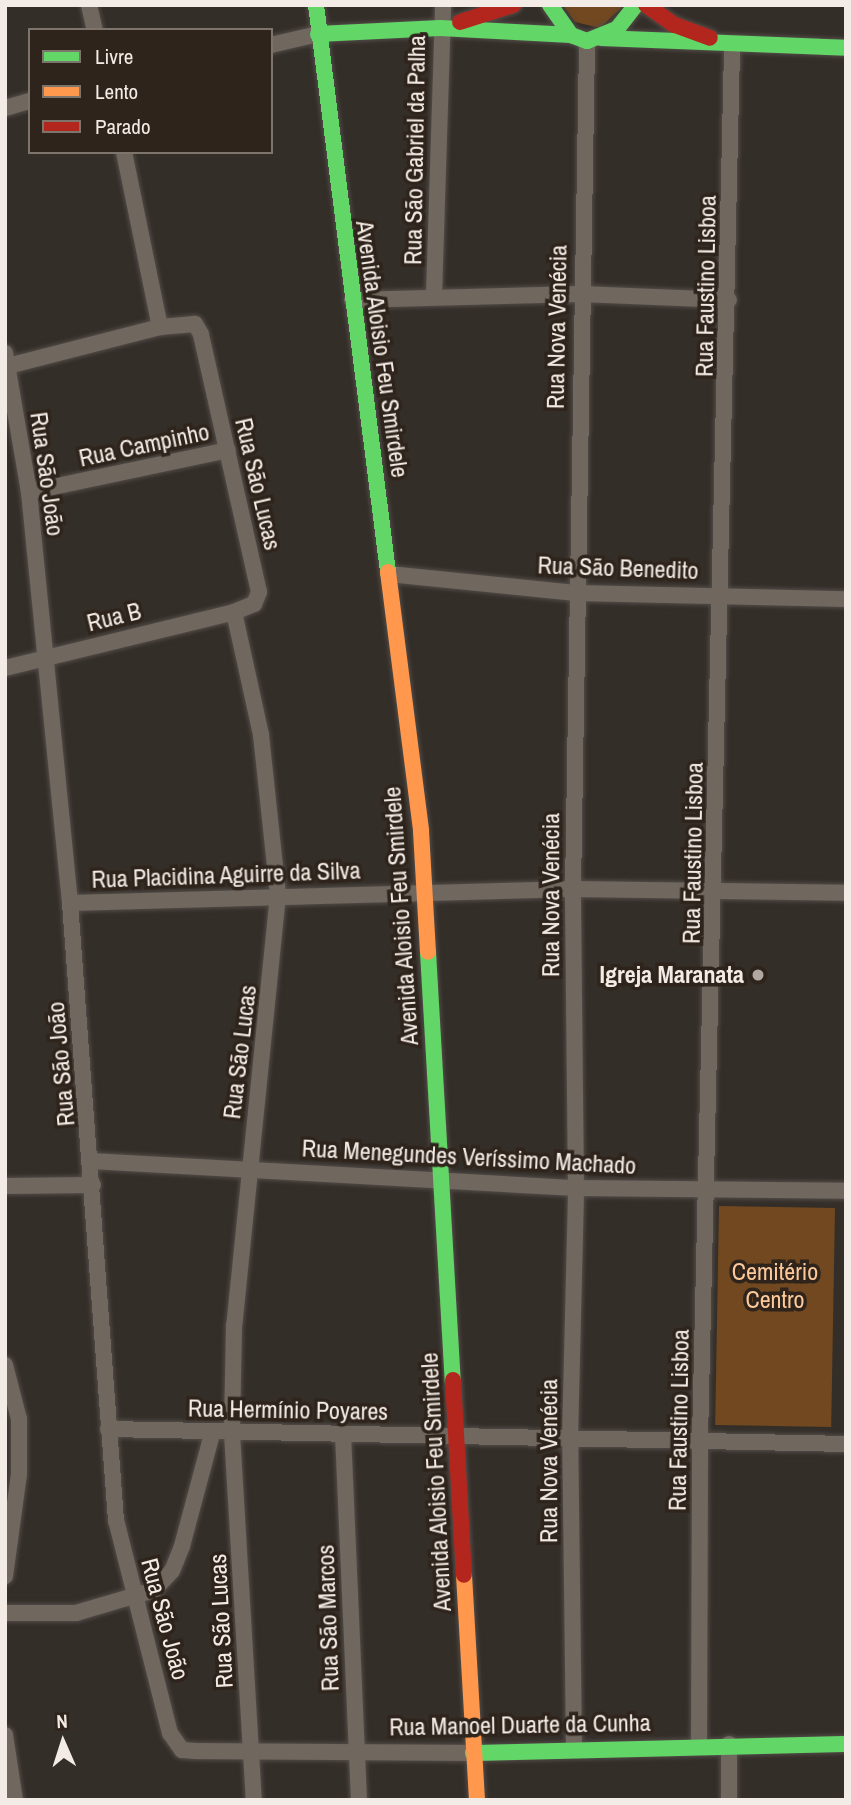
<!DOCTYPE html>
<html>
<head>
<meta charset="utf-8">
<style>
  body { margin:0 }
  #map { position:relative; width:851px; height:1805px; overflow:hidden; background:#342e29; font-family:"Archivo Narrow",sans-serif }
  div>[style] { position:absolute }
  .green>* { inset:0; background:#71481f; transform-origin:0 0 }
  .roads { filter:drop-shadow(0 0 2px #524c48) drop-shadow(0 0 2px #524c48) }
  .street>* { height:16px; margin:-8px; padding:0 8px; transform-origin:8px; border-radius:8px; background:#70675f }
  .fast>* { height:16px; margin:-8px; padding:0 8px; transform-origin:8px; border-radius:8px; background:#63d668 }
  .slow>* { height:16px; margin:-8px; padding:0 8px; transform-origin:8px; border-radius:8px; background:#ff974d }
  .jam>* { height:16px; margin:-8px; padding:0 8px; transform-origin:8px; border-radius:8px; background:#b3261e }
  .dots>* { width:19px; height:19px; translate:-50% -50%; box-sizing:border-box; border:4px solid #2f241b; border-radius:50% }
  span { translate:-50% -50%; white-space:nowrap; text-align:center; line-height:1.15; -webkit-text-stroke:7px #2f241b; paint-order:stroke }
  .street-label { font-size:24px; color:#f3ebe5 }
  .poi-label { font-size:24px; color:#f3ebe5; font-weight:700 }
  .right { translate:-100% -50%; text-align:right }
  .park-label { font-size:24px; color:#fdc99a }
  .frame { position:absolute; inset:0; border:7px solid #f3ebe5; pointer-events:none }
  .legend { position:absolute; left:28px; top:28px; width:245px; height:126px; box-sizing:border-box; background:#2f241b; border:2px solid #7d746c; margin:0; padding:9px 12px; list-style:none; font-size:21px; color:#f3ebe5 }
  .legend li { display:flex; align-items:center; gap:14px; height:35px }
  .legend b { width:35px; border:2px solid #7d746c }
  .north { position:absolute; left:28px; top:1707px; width:70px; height:70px; -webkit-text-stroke:5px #2f241b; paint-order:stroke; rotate:357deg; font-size:19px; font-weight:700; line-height:28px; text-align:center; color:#f3ebe5 }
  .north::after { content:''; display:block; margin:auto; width:24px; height:32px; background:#f3ebe5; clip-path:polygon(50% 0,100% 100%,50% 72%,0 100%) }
</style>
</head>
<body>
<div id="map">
  <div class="green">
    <div style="clip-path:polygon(563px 5px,624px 5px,600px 28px,575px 22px)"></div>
    <div style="left:719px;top:1206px;width:116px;height:219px;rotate:1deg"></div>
  </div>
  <div class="roads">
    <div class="street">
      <div style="left:89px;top:5px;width:26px;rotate:77deg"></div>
      <div style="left:271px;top:45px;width:48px;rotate:-13.2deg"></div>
      <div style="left:5px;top:108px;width:26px;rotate:-16deg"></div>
      <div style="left:124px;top:152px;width:179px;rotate:78.4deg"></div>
      <div style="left:434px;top:296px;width:291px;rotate:-88.2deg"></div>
      <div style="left:352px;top:300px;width:228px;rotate:-1.5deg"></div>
      <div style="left:580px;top:294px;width:149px;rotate:2.3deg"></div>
      <div style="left:5px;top:353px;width:141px;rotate:80.2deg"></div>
      <div style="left:29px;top:492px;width:413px;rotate:84.3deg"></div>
      <div style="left:70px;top:903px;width:619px;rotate:85.74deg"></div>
      <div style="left:116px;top:1520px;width:220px;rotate:75.8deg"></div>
      <div style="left:170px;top:1733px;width:21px;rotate:55deg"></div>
      <div style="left:182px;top:1750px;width:14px;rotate:4deg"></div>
      <div style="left:196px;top:1751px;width:277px;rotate:0.4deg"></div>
      <div style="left:29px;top:492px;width:203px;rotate:-11.9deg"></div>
      <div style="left:389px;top:574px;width:188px;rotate:5.8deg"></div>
      <div style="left:576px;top:593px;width:270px;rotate:1.3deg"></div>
      <div style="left:234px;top:612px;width:126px;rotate:77.6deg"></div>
      <div style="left:261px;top:735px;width:161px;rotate:83.9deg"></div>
      <div style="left:278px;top:895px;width:432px;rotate:95.8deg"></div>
      <div style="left:234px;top:1325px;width:108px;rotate:91.1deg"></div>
      <div style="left:232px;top:1433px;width:368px;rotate:86.6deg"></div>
      <div style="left:5px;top:668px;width:236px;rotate:-13.7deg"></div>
      <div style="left:234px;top:612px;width:22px;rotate:-22deg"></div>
      <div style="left:254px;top:604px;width:13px;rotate:-67deg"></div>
      <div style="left:259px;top:592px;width:264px;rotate:-102.7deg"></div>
      <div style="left:201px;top:334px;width:12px;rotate:-121deg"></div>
      <div style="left:195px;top:324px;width:35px;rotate:175deg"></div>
      <div style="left:160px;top:327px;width:157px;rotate:165.6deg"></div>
      <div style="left:70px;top:903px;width:503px;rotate:-1.59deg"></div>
      <div style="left:573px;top:889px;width:273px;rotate:0.8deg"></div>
      <div style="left:91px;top:1161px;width:486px;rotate:3.2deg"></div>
      <div style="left:576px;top:1188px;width:270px;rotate:0.6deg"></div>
      <div style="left:5px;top:1186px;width:88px;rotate:-0.7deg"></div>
      <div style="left:5px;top:1365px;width:56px;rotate:75.5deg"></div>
      <div style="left:19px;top:1419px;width:55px;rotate:90deg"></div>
      <div style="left:19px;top:1474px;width:103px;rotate:97.8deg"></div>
      <div style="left:108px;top:1429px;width:738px;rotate:1.16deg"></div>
      <div style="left:343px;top:1434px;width:366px;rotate:87.5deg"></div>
      <div style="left:5px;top:1613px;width:71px"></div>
      <div style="left:76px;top:1613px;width:81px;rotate:-16.4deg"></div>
      <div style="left:154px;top:1590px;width:26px;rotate:-47deg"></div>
      <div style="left:172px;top:1571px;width:27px;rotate:-68deg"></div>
      <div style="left:182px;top:1546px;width:116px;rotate:-75deg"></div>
      <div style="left:5px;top:1735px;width:66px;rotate:81.3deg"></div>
      <div style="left:729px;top:1744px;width:56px;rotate:90deg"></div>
      <div style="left:699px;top:1745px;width:306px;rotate:-89.8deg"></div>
      <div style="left:700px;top:1439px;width:1393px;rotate:-88.68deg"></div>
      <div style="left:574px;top:1748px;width:309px;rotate:-90.7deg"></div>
      <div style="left:570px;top:1439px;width:251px;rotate:-88.6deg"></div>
      <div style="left:576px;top:1188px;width:299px;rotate:-90.6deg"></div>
      <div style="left:573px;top:889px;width:848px;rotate:-89.05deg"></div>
    </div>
    <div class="fast">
      <div style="left:316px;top:5px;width:572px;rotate:82.76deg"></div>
      <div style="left:550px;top:5px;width:37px;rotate:55deg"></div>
      <div style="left:571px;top:35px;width:17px;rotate:21deg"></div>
      <div style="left:587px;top:41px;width:32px;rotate:-22deg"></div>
      <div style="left:617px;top:29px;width:31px;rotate:-52deg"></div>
      <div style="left:318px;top:34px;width:122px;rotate:-2.8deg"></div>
      <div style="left:440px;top:28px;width:131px;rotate:3.1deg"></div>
      <div style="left:601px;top:38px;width:245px;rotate:2.3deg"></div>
      <div style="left:428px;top:952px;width:429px;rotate:86.7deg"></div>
      <div style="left:473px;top:1753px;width:373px;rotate:-1.4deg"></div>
    </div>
    <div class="slow">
      <div style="left:388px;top:572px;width:261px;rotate:82.7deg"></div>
      <div style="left:421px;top:831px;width:121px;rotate:86.7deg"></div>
      <div style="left:464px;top:1575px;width:225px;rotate:86.7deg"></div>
    </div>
    <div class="jam">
      <div style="left:646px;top:5px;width:35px;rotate:35deg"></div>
      <div style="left:675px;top:25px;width:37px;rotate:20deg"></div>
      <div style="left:460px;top:22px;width:56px;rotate:-17.8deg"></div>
      <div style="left:453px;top:1380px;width:195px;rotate:86.8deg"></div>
    </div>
  </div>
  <div class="dots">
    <div style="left:758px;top:975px;background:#b0a9a3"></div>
  </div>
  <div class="street-label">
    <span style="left:415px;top:150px;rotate:-89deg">Rua São Gabriel da Palha</span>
    <span style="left:706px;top:286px;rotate:-89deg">Rua Faustino Lisboa</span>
    <span style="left:557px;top:327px;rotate:-89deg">Rua Nova Venécia</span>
    <span style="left:382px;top:349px;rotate:82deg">Avenida Aloisio Feu Smirdele</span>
    <span style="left:144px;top:445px;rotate:-12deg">Rua Campinho</span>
    <span style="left:47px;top:474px;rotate:82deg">Rua São João</span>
    <span style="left:258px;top:484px;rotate:77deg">Rua São Lucas</span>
    <span style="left:618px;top:568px;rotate:2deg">Rua São Benedito</span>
    <span style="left:114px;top:617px;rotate:-14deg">Rua B</span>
    <span style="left:693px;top:853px;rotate:-89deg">Rua Faustino Lisboa</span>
    <span style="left:226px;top:875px;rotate:-2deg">Rua Placidina Aguirre da Silva</span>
    <span style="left:551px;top:895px;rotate:-90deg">Rua Nova Venécia</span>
    <span style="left:401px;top:916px;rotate:-94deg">Avenida Aloisio Feu Smirdele</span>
    <span style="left:240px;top:1052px;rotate:-83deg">Rua São Lucas</span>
    <span style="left:61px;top:1064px;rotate:-95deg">Rua São João</span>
    <span style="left:469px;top:1157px;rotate:3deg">Rua Menegundes Veríssimo Machado</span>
    <span style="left:288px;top:1410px;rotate:1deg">Rua Hermínio Poyares</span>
    <span style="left:679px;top:1420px;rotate:-89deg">Rua Faustino Lisboa</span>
    <span style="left:549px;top:1461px;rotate:-90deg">Rua Nova Venécia</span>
    <span style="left:436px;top:1482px;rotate:-93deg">Avenida Aloisio Feu Smirdele</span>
    <span style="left:328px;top:1618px;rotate:-92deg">Rua São Marcos</span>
    <span style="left:165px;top:1619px;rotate:75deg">Rua São João</span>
    <span style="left:221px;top:1621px;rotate:-93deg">Rua São Lucas</span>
    <span style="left:520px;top:1725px;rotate:-1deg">Rua Manoel Duarte da Cunha</span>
  </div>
  <div class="poi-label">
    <span class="right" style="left:744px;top:975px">Igreja Maranata</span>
  </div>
  <div class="park-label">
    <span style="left:775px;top:1286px">Cemitério<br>Centro</span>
  </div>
  <div class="frame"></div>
  <ul class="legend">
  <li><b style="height:9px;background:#63d668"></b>Livre</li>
  <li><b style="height:9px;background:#ff974d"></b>Lento</li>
  <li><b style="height:9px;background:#b3261e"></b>Parado</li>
  </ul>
  <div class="north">N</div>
</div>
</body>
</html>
